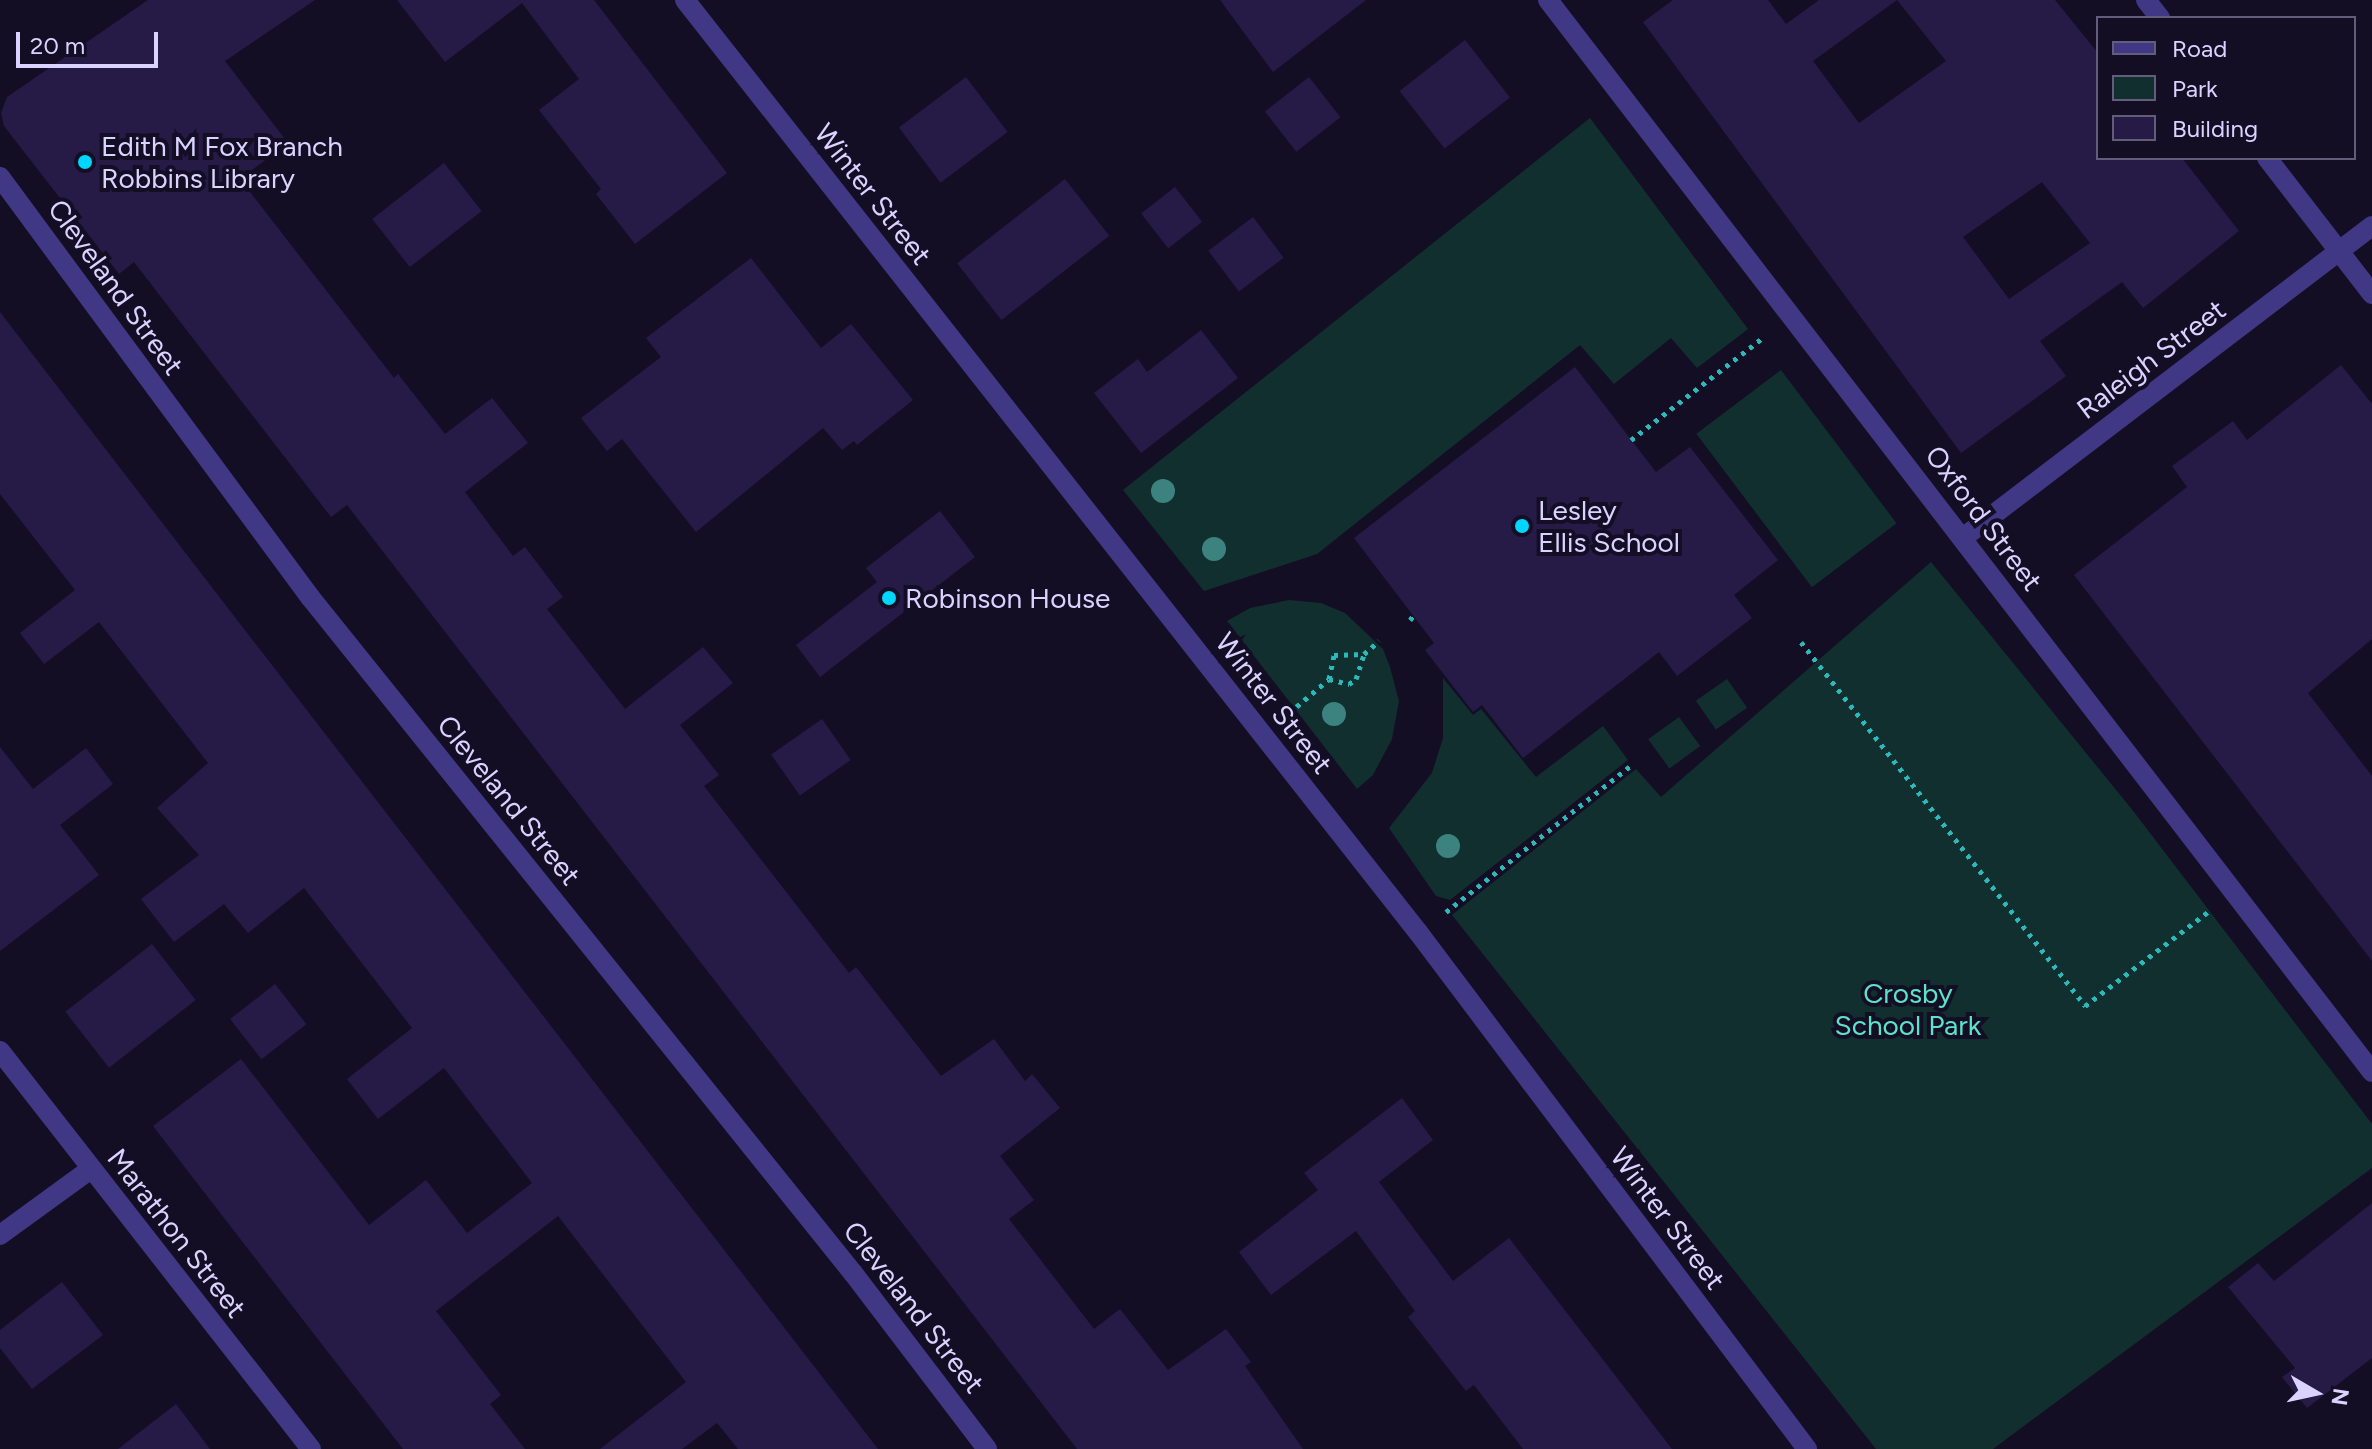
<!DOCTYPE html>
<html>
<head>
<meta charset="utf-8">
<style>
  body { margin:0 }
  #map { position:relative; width:2372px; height:1449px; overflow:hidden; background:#140e25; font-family:Figtree,sans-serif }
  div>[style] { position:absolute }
  .green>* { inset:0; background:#112f2f; transform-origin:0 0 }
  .building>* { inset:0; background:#261a47; transform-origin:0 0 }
  .path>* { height:5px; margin-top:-2.5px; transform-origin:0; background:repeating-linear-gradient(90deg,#2db9b9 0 4px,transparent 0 10px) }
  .minor>* { height:20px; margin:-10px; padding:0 10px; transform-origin:10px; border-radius:10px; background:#403885 }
  .trees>* { width:24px; height:24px; margin:-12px; border-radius:50%; background:#3c837f }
  .dots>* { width:22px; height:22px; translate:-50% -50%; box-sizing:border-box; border:4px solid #140e25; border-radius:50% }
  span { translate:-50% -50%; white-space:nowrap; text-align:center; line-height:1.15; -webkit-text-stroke:8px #140e25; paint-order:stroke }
  .poi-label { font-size:28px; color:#dad3ff }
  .left { translate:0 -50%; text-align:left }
  .street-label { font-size:28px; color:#dad3ff }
  .park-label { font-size:28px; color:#5ce2c8 }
  .legend { position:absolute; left:2096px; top:16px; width:260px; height:144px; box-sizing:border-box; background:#140e25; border:2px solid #635d7c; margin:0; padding:10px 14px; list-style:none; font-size:24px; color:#dad3ff }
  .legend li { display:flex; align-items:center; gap:16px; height:40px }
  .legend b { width:40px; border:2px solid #635d7c }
  .north { position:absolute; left:2276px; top:1353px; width:80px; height:80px; -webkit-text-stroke:6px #140e25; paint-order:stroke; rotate:99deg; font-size:22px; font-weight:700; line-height:32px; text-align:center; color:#dad3ff }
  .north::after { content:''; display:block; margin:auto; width:28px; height:36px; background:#dad3ff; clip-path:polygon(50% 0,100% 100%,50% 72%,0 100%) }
  .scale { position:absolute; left:16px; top:32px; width:142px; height:36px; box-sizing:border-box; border:4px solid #dad3ff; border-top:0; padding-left:10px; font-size:24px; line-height:28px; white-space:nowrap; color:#dad3ff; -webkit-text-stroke:6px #140e25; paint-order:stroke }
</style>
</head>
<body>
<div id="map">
  <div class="green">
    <div style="clip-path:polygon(1590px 118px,1748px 329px,1697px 368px,1671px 338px,1614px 384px,1580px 345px,1317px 554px,1204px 591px,1123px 490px)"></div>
    <div style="left:1781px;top:370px;width:192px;height:106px;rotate:53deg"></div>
    <div style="clip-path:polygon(1931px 562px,2134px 812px,2372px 1124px,2372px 1168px,1993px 1449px,1876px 1449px,1452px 915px,1636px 769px,1661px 797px)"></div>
    <div style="clip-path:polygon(1289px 600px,1321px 603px,1345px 613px,1383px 649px,1390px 667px,1399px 701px,1392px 739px,1373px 775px,1357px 789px,1227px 621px,1250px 608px)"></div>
    <div style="clip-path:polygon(1443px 678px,1473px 715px,1481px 709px,1536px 777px,1603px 726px,1628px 760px,1450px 900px,1436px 896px,1389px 828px,1432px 773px,1443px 738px)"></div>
    <div style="left:1727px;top:679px;width:35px;height:38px;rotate:55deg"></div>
    <div style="left:1679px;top:717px;width:36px;height:38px;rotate:54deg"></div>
  </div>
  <div class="building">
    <div style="clip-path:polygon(148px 0,315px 0,225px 61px,288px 143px,240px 179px,394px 378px,398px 374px,445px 434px,492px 398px,528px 443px,465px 492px,513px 556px,525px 547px,563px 597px,547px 609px,625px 709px,703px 647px,733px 683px,680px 725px,719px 775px,704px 786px,849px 973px,856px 967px,941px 1076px,994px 1039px,1025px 1081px,1032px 1074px,1060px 1108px,1000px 1156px,1034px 1200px,1009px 1219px,1094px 1329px,1120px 1309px,1168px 1370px,1226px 1329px,1251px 1362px,1245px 1366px,1303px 1449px,1077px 1449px,347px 505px,331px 517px,134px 262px,119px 274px,4px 126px,1px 113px,7px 97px)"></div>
    <div style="clip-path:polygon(397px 0,594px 0,727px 173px,635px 244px,596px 194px,601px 189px,539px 110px,579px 79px,522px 3px,445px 62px)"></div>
    <div style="clip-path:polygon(1220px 0,1366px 0,1273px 72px)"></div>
    <div style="clip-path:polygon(evenodd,1673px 0,1768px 0,1786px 24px,1819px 0,1897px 0,1813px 61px,1859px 123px,1946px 61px,1897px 0,2055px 0,2098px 53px,2098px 158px,2182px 158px,2239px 231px,2143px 308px,2122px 282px,2040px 341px,2066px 376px,1961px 453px,1643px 22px,1673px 0,2042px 182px,2090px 243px,2009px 299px,1963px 237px,2042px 182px)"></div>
    <div style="left:1465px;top:40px;width:73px;height:83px;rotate:52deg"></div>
    <div style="left:966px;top:77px;width:69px;height:84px;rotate:53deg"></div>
    <div style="left:1309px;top:77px;width:51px;height:56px;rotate:52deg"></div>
    <div style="left:444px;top:163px;width:61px;height:91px;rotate:52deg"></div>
    <div style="left:1065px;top:179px;width:72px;height:137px;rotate:52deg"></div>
    <div style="left:1175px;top:187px;width:44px;height:43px;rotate:52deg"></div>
    <div style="left:1253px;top:217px;width:51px;height:56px;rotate:53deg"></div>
    <div style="clip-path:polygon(751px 258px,821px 348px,851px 324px,913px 400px,857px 445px,854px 441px,842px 450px,823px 428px,696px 532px,622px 439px,607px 451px,581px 418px,661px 357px,646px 338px)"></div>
    <div style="clip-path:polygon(0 312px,224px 603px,878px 1449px,738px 1449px,717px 1423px,682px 1449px,600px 1449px,686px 1382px,558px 1216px,436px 1311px,501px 1395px,490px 1404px,525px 1449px,403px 1449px,197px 1183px,153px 1126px,241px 1059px,369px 1225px,426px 1180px,467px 1233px,532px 1183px,444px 1068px,378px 1119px,347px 1079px,412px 1028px,304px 888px,248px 933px,224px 904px,174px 942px,141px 899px,199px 855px,157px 808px,208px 763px,99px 622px,44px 664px,20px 633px,75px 590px,0 494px)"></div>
    <div style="clip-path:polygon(1201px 330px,1238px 378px,1141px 453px,1094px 393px,1138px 359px,1147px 372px)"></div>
    <div style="clip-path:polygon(2341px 365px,2372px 404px,2372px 639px,2308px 693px,2372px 776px,2372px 961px,2074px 575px,2187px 487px,2172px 466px,2233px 421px,2247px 440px)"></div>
    <div style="clip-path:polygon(1575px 367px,1656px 472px,1690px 447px,1778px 560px,1734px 595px,1752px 618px,1677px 676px,1659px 652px,1523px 758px,1482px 705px,1473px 712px,1425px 650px,1434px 643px,1354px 538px)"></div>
    <div style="clip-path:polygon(940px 511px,975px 557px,820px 677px,796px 645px,877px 582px,866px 568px)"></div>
    <div style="left:822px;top:719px;width:50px;height:62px;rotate:55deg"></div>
    <div style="clip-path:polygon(0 747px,33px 789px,86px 748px,113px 784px,60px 825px,99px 875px,0 951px)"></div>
    <div style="left:152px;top:944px;width:71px;height:110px;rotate:52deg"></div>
    <div style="left:275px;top:984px;width:51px;height:57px;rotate:52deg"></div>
    <div style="clip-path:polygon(1402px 1098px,1433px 1140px,1379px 1182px,1453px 1281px,1509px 1238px,1672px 1449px,1523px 1449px,1474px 1385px,1466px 1391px,1408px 1317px,1415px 1311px,1356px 1231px,1271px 1295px,1239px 1252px,1318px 1190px,1304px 1173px)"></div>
    <div style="clip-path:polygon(2372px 1203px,2372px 1358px,2307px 1408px,2282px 1377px,2295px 1368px,2228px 1287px,2258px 1263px,2274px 1281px)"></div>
    <div style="clip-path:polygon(62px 1282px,103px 1335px,32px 1389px,0 1348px,0 1330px)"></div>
    <div style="clip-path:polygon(176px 1404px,210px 1449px,118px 1449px)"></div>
  </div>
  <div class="path">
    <div style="left:1631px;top:440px;width:168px;rotate:-37.8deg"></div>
    <div style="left:1410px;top:620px;width:5px;rotate:-53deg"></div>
    <div style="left:1801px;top:642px;width:462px;rotate:52deg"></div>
    <div style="left:2085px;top:1006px;width:155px;rotate:-37.4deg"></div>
    <div style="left:1329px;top:679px;width:21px;rotate:14deg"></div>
    <div style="left:1349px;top:684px;width:9px;rotate:-36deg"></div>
    <div style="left:1356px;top:679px;width:26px;rotate:-72deg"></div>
    <div style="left:1289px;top:713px;width:52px;rotate:-40.4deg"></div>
    <div style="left:1329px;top:679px;width:25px;rotate:-78deg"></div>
    <div style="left:1334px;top:655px;width:30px;rotate:-2deg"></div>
    <div style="left:1364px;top:654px;width:20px;rotate:-41deg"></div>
    <div style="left:1446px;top:912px;width:238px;rotate:-38.4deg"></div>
  </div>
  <div class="minor">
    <div style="left:685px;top:0;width:1186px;rotate:51.82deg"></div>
    <div style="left:1418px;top:932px;width:647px;rotate:53.04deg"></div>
    <div style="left:1548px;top:0;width:1352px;rotate:52.45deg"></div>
    <div style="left:2146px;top:0;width:23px;rotate:52deg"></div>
    <div style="left:2267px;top:158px;width:172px;rotate:52.3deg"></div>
    <div style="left:0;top:177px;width:522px;rotate:53.57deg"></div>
    <div style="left:310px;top:597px;width:867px;rotate:51.23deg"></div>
    <div style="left:853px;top:1273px;width:221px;rotate:52.7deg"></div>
    <div style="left:1964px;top:537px;width:513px;rotate:-37.32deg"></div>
    <div style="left:0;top:1051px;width:505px;rotate:52deg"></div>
    <div style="left:0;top:1235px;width:112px;rotate:-36deg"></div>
  </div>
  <div class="trees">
    <div style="left:1163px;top:491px"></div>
    <div style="left:1214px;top:549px"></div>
    <div style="left:1334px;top:714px"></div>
    <div style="left:1448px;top:846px"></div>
  </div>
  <div class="dots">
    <div style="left:85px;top:162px;background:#00d5fe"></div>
    <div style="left:1522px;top:526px;background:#00d5fe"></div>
    <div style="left:889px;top:598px;background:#00d5fe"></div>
  </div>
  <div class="poi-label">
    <span class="left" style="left:101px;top:162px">Edith M Fox Branch<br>Robbins Library</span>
    <span class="left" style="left:1538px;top:526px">Lesley<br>Ellis School</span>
    <span class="left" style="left:905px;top:598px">Robinson House</span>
  </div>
  <div class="street-label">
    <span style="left:873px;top:194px;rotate:52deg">Winter Street</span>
    <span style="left:116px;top:287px;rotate:54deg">Cleveland Street</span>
    <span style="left:2151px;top:359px;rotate:-37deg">Raleigh Street</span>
    <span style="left:1984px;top:518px;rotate:53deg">Oxford Street</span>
    <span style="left:1274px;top:703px;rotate:52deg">Winter Street</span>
    <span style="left:509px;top:800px;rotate:51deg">Cleveland Street</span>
    <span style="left:1668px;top:1218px;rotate:53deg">Winter Street</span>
    <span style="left:177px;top:1233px;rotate:52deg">Marathon Street</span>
    <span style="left:914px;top:1307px;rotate:52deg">Cleveland Street</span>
  </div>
  <div class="park-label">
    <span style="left:1908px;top:1009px">Crosby<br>School Park</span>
  </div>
  <ul class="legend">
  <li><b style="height:10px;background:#403885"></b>Road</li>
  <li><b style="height:22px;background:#112f2f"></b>Park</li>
  <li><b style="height:22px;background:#261a47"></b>Building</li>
  </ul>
  <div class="north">N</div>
  <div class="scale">20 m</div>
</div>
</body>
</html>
